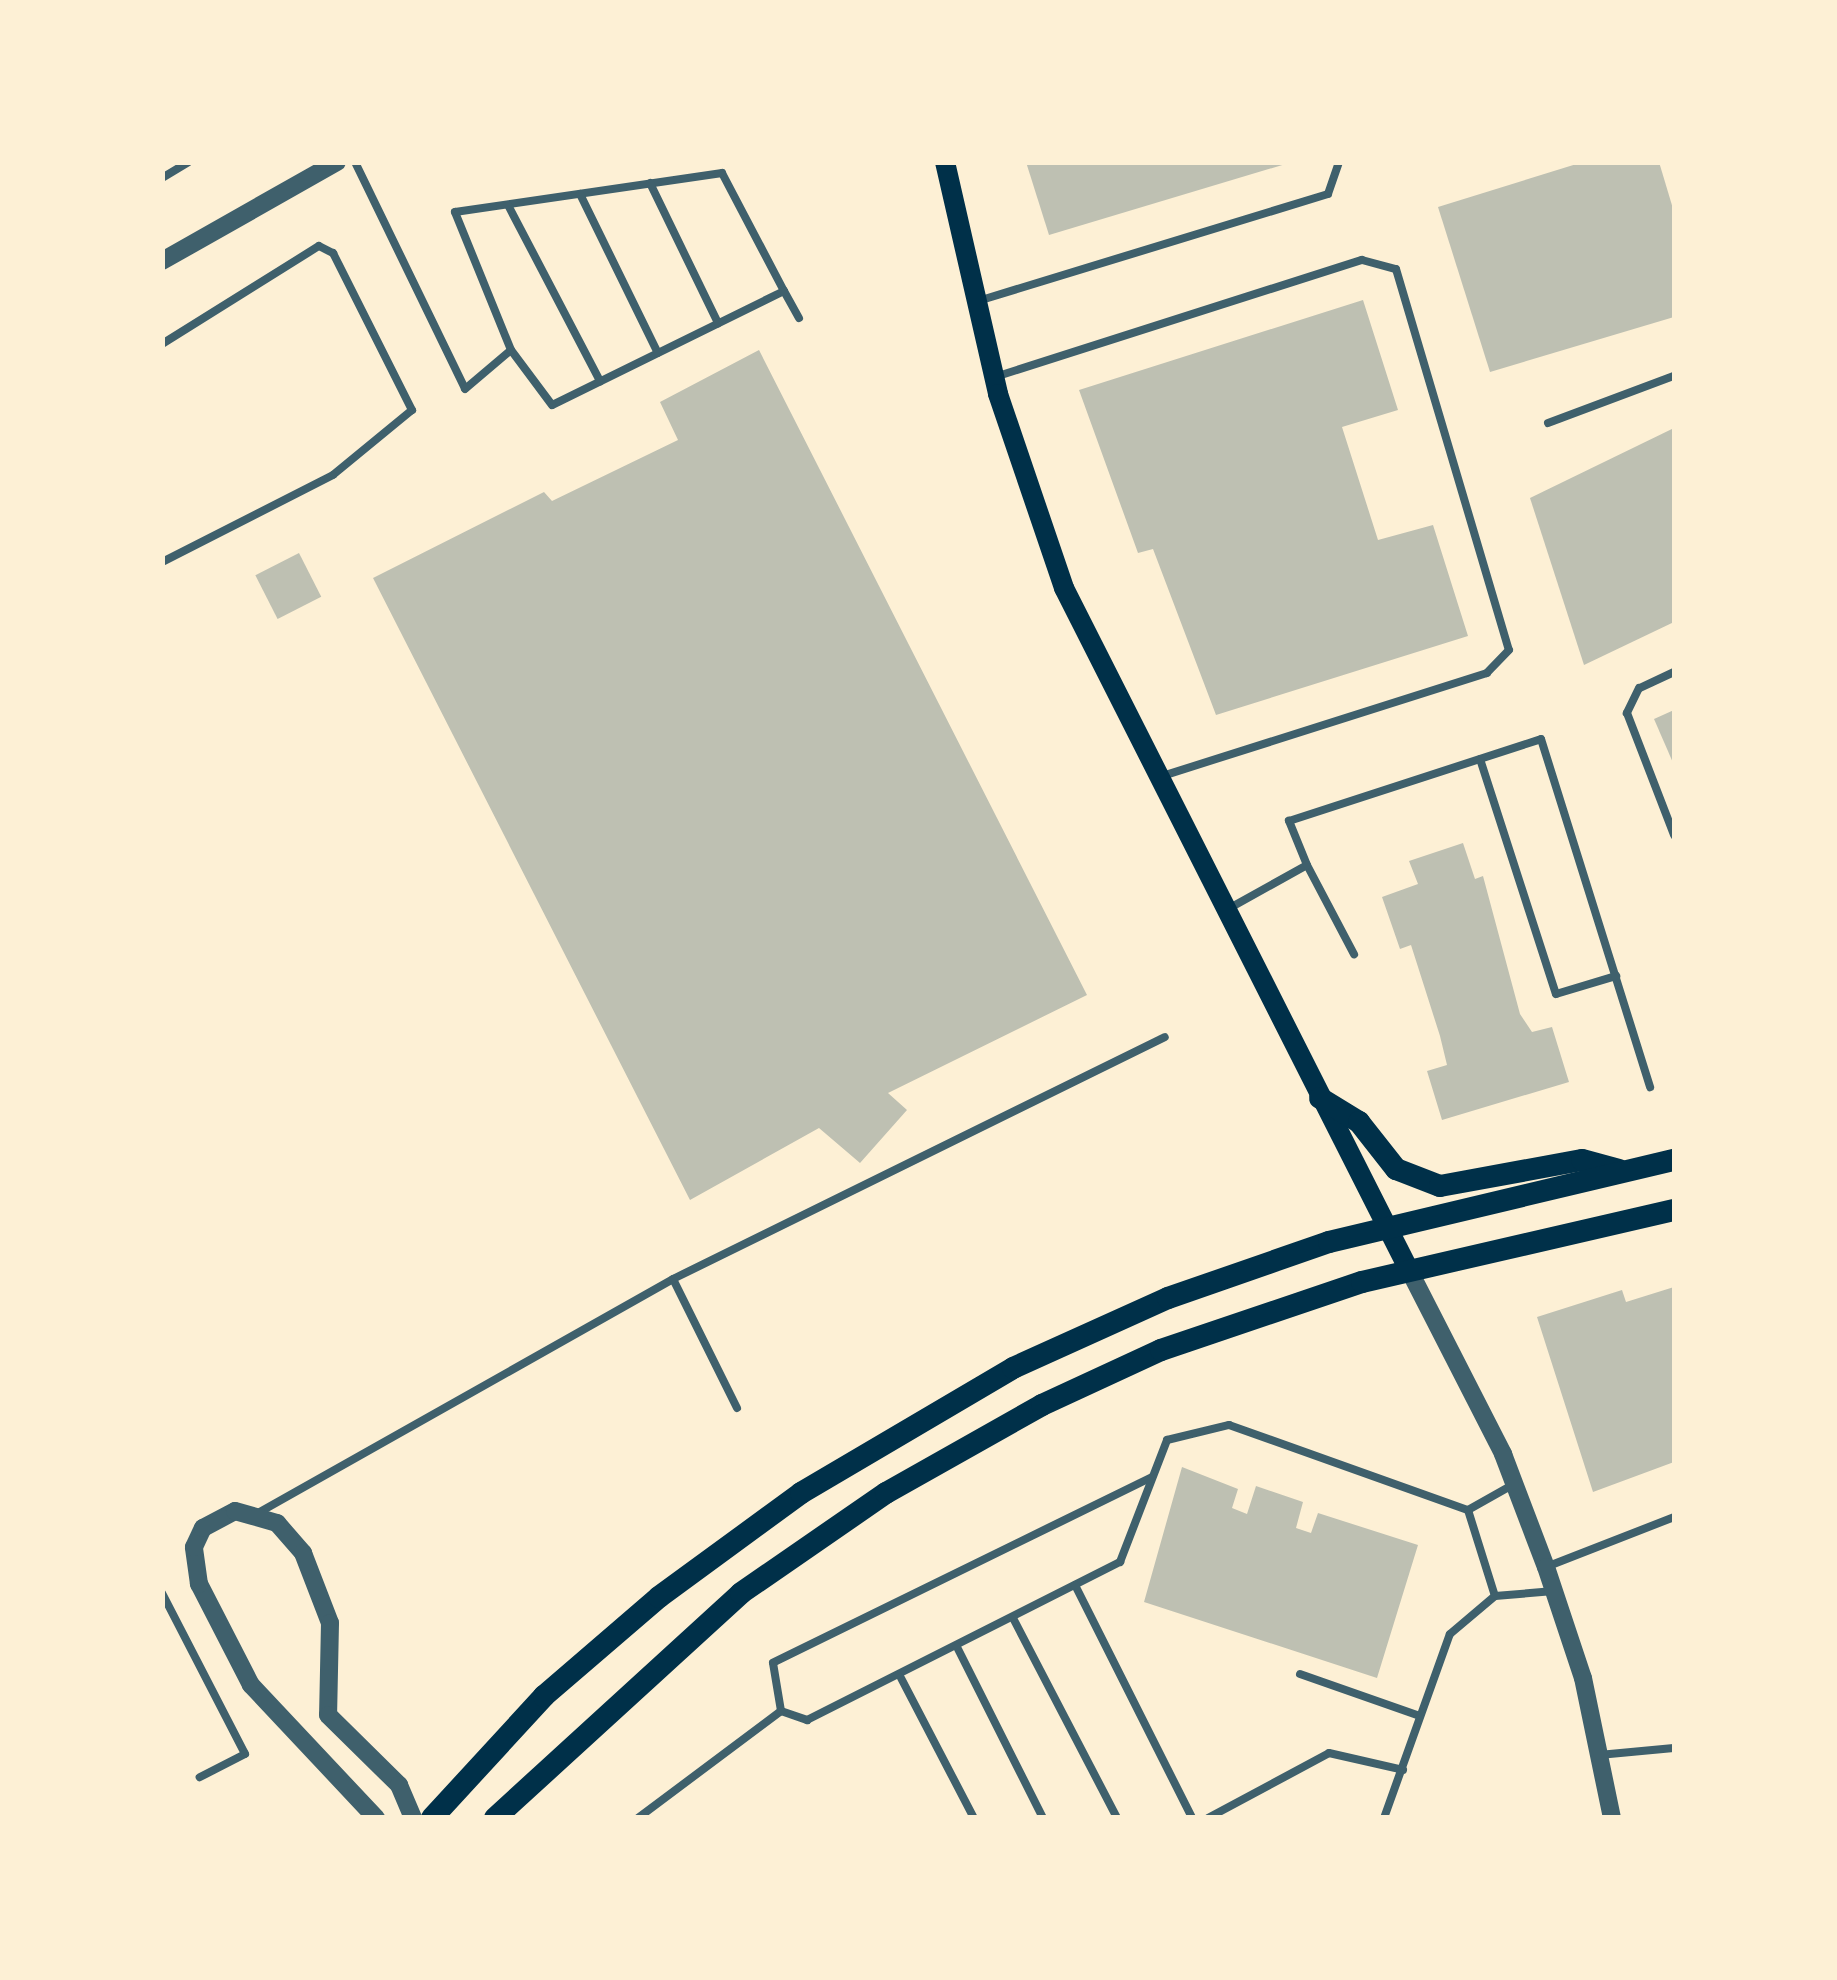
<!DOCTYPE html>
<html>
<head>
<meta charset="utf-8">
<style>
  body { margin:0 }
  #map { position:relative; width:1837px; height:1980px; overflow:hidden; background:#fdf0d5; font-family:Overpass,sans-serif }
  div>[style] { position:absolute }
  .building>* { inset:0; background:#bec0b2; transform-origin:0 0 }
  .service>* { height:8px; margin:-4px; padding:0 4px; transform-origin:4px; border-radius:4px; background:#3f606c }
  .tertiary>* { height:18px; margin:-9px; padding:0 9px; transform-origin:9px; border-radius:9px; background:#3f606c }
  .secondary>* { height:20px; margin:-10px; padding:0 10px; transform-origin:10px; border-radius:10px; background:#003049 }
  .primary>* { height:22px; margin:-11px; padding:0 11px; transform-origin:11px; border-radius:11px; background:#003049 }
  span { translate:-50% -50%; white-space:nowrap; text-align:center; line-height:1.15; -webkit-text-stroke:10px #fdf0d5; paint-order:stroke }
  .frame { position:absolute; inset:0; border:165px solid #fdf0d5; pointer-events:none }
</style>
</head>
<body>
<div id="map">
  <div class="building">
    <div style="clip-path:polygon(1026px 162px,1289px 162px,1289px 163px,1049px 235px)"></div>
    <div style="clip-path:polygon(1583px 162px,1659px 162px,1674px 212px,1674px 317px,1490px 372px,1438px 207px)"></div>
    <div style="clip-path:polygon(1363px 300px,1398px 410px,1342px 427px,1378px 540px,1433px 525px,1468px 636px,1216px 715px,1153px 549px,1138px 553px,1079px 390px)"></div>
    <div style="clip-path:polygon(759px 350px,1087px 995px,888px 1093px,907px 1110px,860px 1163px,819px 1128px,690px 1200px,373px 578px,544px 492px,552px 501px,678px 440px,660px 402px)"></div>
    <div style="clip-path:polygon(1674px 428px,1674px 622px,1584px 665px,1530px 498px)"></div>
    <div style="left:299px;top:553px;width:49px;height:49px;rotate:63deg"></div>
    <div style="clip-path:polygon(1674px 710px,1674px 765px,1654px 719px)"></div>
    <div style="clip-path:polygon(1463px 843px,1475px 879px,1483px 876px,1520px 1014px,1532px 1032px,1552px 1027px,1569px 1082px,1442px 1120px,1427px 1071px,1447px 1065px,1440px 1036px,1411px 945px,1400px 949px,1382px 897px,1418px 884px,1409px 861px)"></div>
    <div style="clip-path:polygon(1674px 1287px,1674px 1462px,1593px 1492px,1537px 1317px,1622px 1290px,1626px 1302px)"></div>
    <div style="clip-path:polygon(1182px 1467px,1238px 1489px,1232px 1508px,1247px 1514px,1256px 1486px,1303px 1502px,1296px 1528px,1311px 1533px,1318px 1513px,1418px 1545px,1377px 1678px,1144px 1602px)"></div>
  </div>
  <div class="service">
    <div style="left:355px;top:162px;width:252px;rotate:64.1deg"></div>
    <div style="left:465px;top:389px;width:60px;rotate:-40.3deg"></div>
    <div style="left:722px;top:173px;width:133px;rotate:62.3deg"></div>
    <div style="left:784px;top:291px;width:258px;rotate:153.8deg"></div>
    <div style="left:552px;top:405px;width:69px;rotate:-126.7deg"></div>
    <div style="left:511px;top:350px;width:149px;rotate:-112.1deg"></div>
    <div style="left:455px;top:212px;width:270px;rotate:-8.3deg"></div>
    <div style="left:162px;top:178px;width:31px;rotate:-31deg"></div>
    <div style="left:650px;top:183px;width:156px;rotate:64.1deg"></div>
    <div style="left:580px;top:194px;width:177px;rotate:63.9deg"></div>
    <div style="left:508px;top:205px;width:199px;rotate:62.4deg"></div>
    <div style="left:784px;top:291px;width:31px;rotate:61deg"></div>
    <div style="left:978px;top:301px;width:366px;rotate:-17deg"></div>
    <div style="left:1328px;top:194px;width:34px;rotate:-71deg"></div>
    <div style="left:162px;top:344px;width:185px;rotate:-32deg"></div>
    <div style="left:319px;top:246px;width:16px;rotate:27deg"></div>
    <div style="left:333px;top:253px;width:176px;rotate:63.3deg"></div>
    <div style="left:412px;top:410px;width:102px;rotate:140.6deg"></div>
    <div style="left:333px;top:475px;width:192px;rotate:153deg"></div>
    <div style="left:998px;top:376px;width:382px;rotate:-17.7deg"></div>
    <div style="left:1362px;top:260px;width:35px;rotate:15deg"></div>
    <div style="left:1396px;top:269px;width:397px;rotate:73.5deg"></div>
    <div style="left:1509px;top:650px;width:32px;rotate:134deg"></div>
    <div style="left:1487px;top:673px;width:341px;rotate:162.4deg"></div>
    <div style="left:1548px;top:423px;width:134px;rotate:-20.5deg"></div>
    <div style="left:1674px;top:672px;width:38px;rotate:155deg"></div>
    <div style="left:1639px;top:688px;width:28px;rotate:116deg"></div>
    <div style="left:1627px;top:713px;width:131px;rotate:68.9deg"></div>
    <div style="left:1480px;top:759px;width:247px;rotate:72.1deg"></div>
    <div style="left:1556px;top:994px;width:63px;rotate:-16.7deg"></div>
    <div style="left:1307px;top:865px;width:101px;rotate:62.2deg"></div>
    <div style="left:1228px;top:909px;width:90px;rotate:-29.1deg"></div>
    <div style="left:1307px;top:865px;width:48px;rotate:-112.2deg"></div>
    <div style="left:1289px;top:821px;width:265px;rotate:-18deg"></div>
    <div style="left:1541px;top:739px;width:365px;rotate:72.6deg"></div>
    <div style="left:673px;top:1279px;width:144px;rotate:63.6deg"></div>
    <div style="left:1152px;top:1477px;width:422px;rotate:153.9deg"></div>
    <div style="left:773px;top:1663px;width:49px;rotate:80.5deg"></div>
    <div style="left:781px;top:1711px;width:28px;rotate:19deg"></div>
    <div style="left:807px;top:1720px;width:351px;rotate:-26.8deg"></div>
    <div style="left:1120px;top:1562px;width:131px;rotate:-68.9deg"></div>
    <div style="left:1167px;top:1440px;width:64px;rotate:-13.6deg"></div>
    <div style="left:1229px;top:1425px;width:254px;rotate:19.6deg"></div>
    <div style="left:1468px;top:1510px;width:53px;rotate:-29.5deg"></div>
    <div style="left:1468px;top:1510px;width:90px;rotate:72.6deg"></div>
    <div style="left:1495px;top:1596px;width:59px;rotate:-4.8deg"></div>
    <div style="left:258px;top:1513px;width:476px;rotate:-29.4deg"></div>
    <div style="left:673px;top:1279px;width:548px;rotate:-26.19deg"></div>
    <div style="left:1546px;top:1567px;width:137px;rotate:-21.3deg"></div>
    <div style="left:1075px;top:1585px;width:261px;rotate:63.3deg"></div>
    <div style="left:162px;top:1593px;width:181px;rotate:62.7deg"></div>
    <div style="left:245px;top:1754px;width:51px;rotate:152.9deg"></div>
    <div style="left:1013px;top:1618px;width:225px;rotate:62.5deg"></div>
    <div style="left:957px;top:1647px;width:191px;rotate:63.3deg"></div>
    <div style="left:1300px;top:1674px;width:127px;rotate:19.3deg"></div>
    <div style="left:901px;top:1678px;width:158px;rotate:62.5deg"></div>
    <div style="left:1599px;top:1755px;width:75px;rotate:-5.3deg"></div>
    <div style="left:638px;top:1818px;width:179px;rotate:-36.8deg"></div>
    <div style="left:1208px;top:1818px;width:137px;rotate:-28.2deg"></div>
    <div style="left:1329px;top:1753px;width:76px;rotate:12.9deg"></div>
    <div style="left:1384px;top:1818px;width:195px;rotate:-70.3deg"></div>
    <div style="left:1450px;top:1634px;width:59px;rotate:-40.2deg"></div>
  </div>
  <div class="tertiary">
    <div style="left:162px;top:261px;width:201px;rotate:-29.5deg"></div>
    <div style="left:1409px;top:1270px;width:207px;rotate:62.9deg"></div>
    <div style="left:1503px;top:1454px;width:121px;rotate:69.2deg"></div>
    <div style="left:1546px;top:1567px;width:117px;rotate:71.6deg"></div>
    <div style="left:1583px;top:1678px;width:143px;rotate:78.3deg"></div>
    <div style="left:376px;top:1818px;width:183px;rotate:-133.2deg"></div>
    <div style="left:251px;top:1685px;width:114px;rotate:-117.2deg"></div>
    <div style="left:199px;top:1584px;width:37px;rotate:-98deg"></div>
    <div style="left:194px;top:1547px;width:21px;rotate:-65deg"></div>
    <div style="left:203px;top:1528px;width:36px;rotate:-28deg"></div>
    <div style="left:235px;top:1511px;width:44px;rotate:15.9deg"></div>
    <div style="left:277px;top:1523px;width:40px;rotate:49deg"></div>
    <div style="left:303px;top:1553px;width:75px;rotate:68.9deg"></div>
    <div style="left:330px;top:1623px;width:92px;rotate:91.2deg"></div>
    <div style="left:328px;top:1715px;width:100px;rotate:44.6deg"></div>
    <div style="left:399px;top:1785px;width:36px;rotate:67deg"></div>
  </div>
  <div class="secondary">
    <div style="left:945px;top:162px;width:238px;rotate:77.1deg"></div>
    <div style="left:998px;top:394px;width:205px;rotate:71.2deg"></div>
    <div style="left:1064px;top:588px;width:764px;rotate:63.17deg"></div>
  </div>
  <div class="primary">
    <div style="left:1320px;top:1098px;width:46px;rotate:31.6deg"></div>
    <div style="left:1359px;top:1122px;width:60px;rotate:51.8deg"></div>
    <div style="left:1396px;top:1169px;width:47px;rotate:21.1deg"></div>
    <div style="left:1440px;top:1186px;width:144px;rotate:-10.4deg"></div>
    <div style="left:1582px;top:1160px;width:38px;rotate:15deg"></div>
    <div style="left:432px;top:1818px;width:166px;rotate:-47.4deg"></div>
    <div style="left:544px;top:1696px;width:152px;rotate:-40.7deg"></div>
    <div style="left:659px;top:1597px;width:176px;rotate:-36.2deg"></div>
    <div style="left:801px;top:1493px;width:246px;rotate:-30.5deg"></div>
    <div style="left:1013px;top:1368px;width:170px;rotate:-24.3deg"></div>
    <div style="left:1168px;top:1298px;width:170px;rotate:-19.2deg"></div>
    <div style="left:1329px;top:1242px;width:355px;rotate:-13.4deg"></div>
    <div style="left:495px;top:1818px;width:333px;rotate:-42.4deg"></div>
    <div style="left:741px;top:1593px;width:176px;rotate:-34.6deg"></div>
    <div style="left:886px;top:1493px;width:179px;rotate:-29.4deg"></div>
    <div style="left:1042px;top:1405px;width:131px;rotate:-24.8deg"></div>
    <div style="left:1161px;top:1350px;width:212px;rotate:-18.7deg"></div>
    <div style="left:1362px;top:1282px;width:320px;rotate:-13deg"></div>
  </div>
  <div class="frame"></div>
</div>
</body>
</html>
